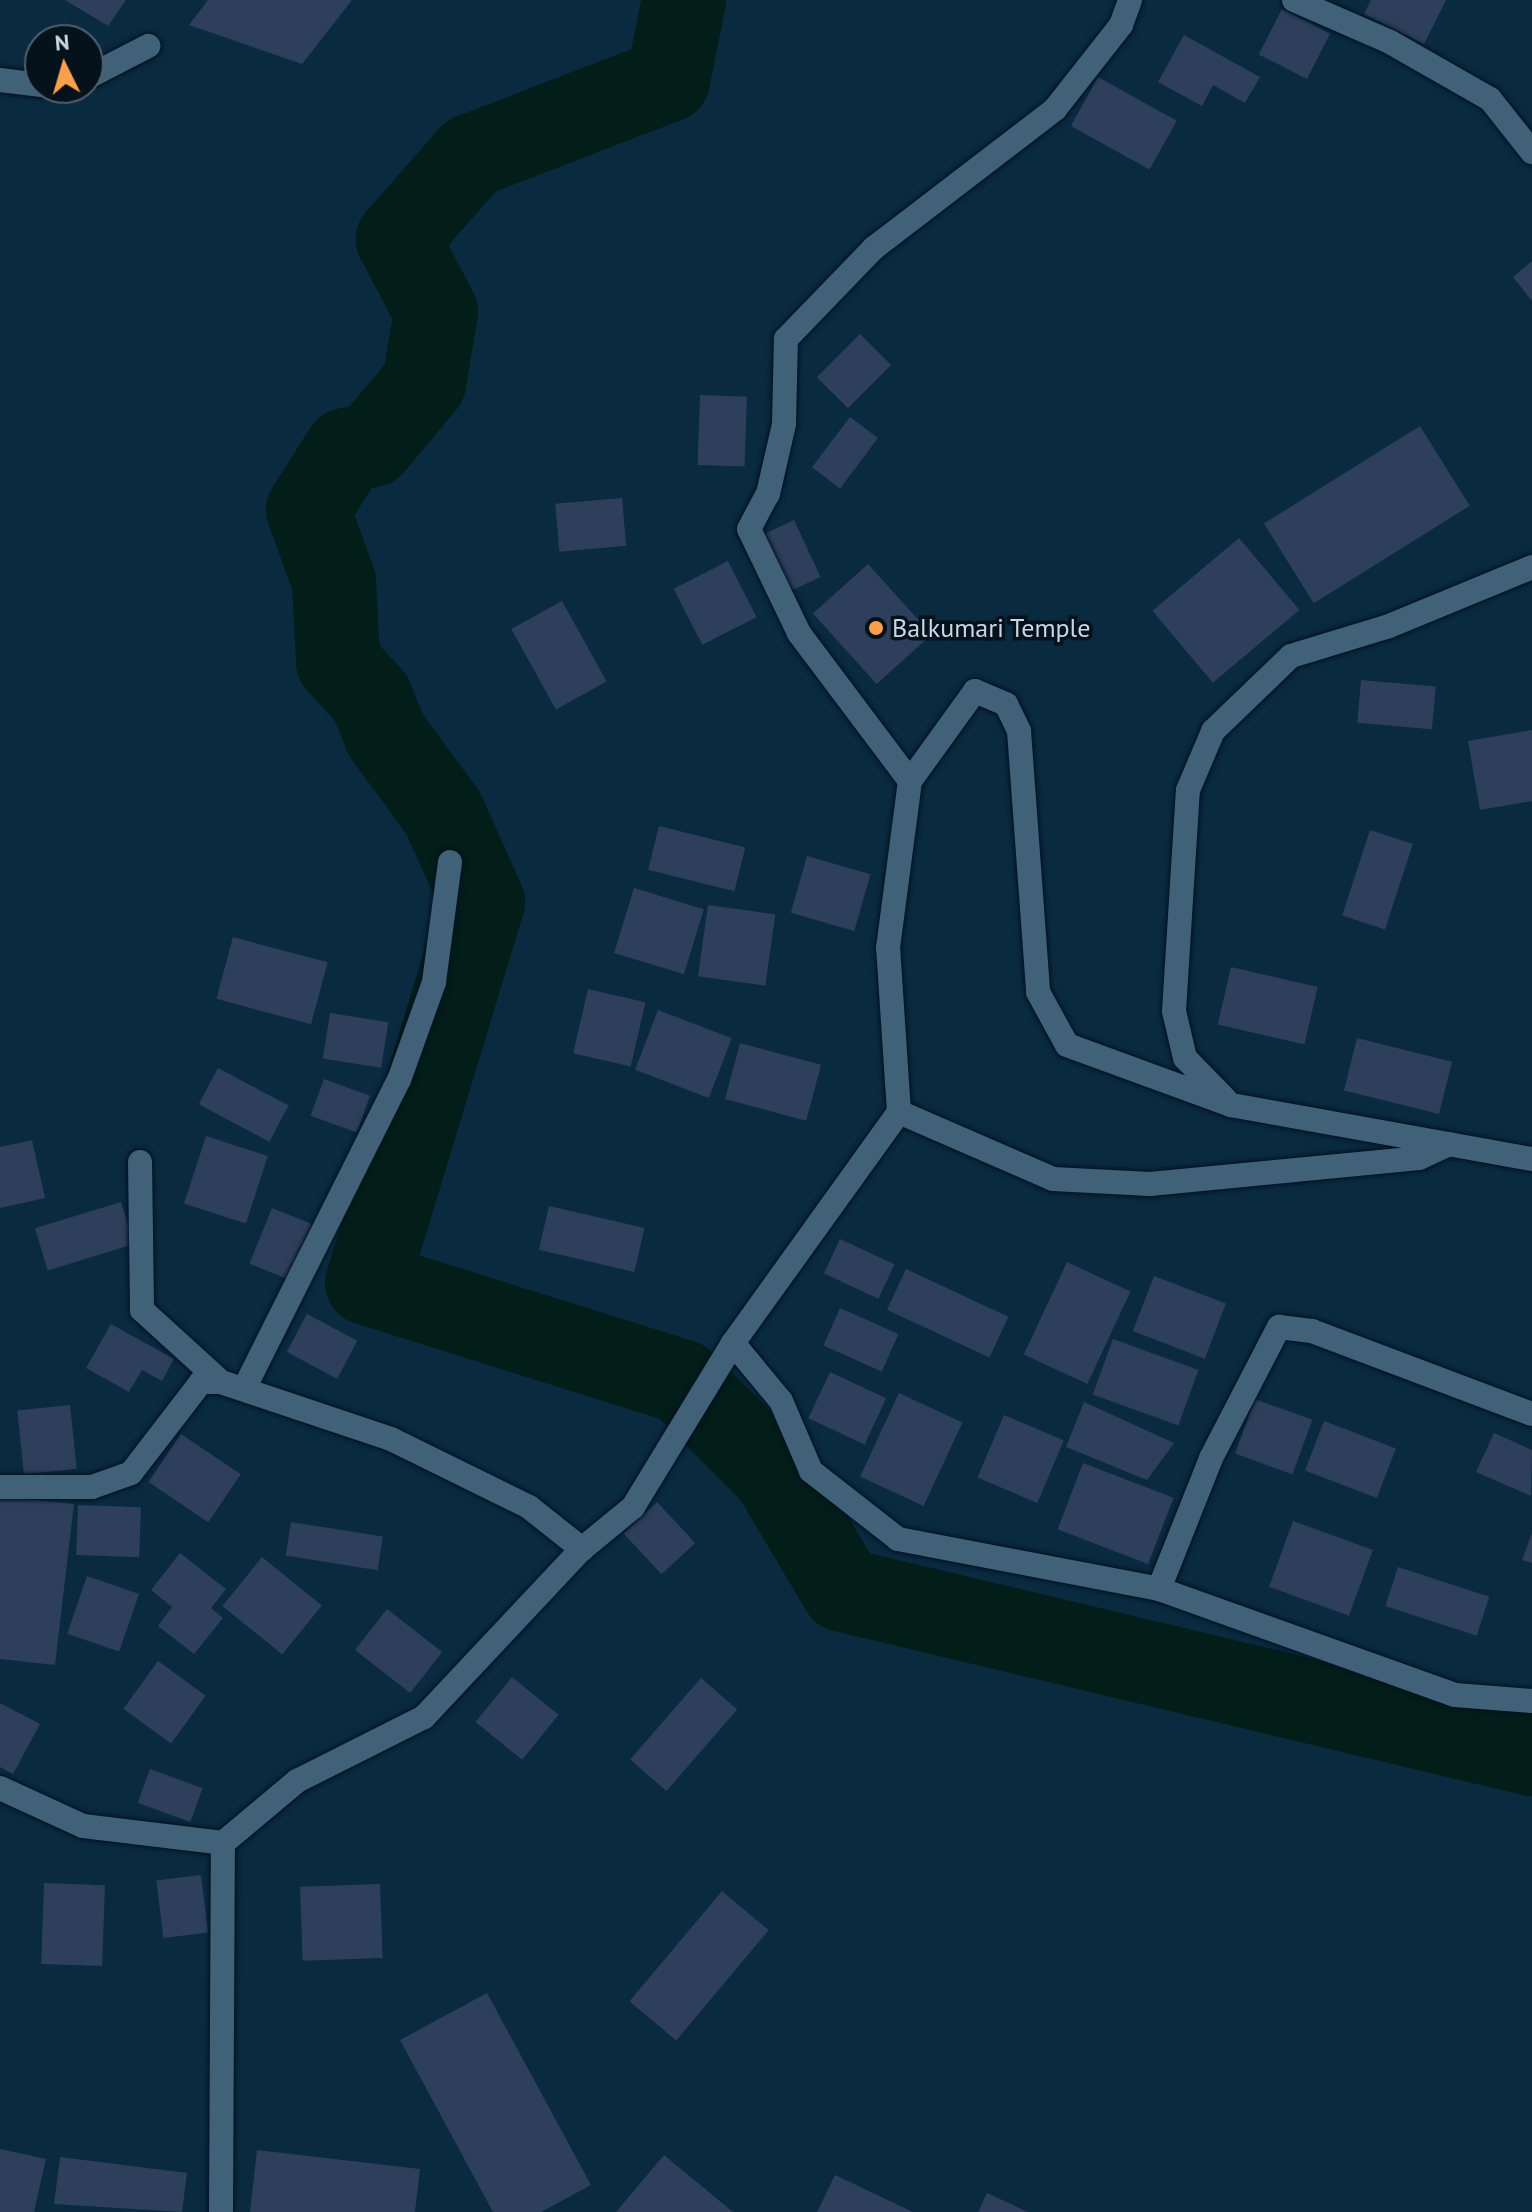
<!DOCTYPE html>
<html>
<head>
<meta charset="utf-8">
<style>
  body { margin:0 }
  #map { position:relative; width:1532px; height:2212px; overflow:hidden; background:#0a2a3f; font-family:"PT Sans",sans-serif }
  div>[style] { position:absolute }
  .river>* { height:84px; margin:-42px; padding:0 42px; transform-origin:42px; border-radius:42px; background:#031d19 }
  .building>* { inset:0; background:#2e3f5b; transform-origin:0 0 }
  .roads { filter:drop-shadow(0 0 2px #001221) drop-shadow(0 0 2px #001221) }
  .street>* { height:24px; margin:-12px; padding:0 12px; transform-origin:12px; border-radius:12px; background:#416178 }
  .dots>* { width:22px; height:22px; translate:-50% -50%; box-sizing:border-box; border:4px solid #05111b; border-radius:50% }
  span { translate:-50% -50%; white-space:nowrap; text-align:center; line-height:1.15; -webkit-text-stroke:7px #05111b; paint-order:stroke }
  .poi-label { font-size:26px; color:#c6d7e5 }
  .left { translate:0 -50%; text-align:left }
  .north { position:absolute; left:24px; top:24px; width:80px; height:80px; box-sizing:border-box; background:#05111b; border:2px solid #52606c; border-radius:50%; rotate:355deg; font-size:22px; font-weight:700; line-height:32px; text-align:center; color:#c6d7e5 }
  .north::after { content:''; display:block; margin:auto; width:28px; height:36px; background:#f9a04c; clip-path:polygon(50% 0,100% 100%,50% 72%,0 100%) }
</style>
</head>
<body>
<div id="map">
  <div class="river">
    <div style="left:684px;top:0;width:82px;rotate:101.3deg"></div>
    <div style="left:668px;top:80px;width:211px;rotate:158.9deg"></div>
    <div style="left:471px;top:156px;width:111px;rotate:131.3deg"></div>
    <div style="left:398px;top:239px;width:82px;rotate:62.5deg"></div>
    <div style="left:436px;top:312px;width:72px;rotate:99.6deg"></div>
    <div style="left:424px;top:383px;width:81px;rotate:130deg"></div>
    <div style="left:372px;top:445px;width:26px;rotate:169deg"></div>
    <div style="left:346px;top:450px;width:71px;rotate:122.3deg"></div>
    <div style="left:308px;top:510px;width:77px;rotate:70.1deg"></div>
    <div style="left:334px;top:582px;width:80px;rotate:87.1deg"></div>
    <div style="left:338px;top:662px;width:49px;rotate:47.5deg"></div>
    <div style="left:371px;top:698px;width:40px;rotate:68deg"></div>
    <div style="left:386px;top:735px;width:97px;rotate:53.8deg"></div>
    <div style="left:443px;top:813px;width:98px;rotate:65.8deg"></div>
    <div style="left:483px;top:902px;width:398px;rotate:106.9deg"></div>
    <div style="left:367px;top:1283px;width:330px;rotate:17.4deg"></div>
    <div style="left:682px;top:1382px;width:130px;rotate:45deg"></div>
    <div style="left:774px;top:1474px;width:135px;rotate:59.3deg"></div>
    <div style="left:843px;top:1590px;width:708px;rotate:13.39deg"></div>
  </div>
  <div class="building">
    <div style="clip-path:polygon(65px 0,126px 0,108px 26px)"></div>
    <div style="clip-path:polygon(208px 0,352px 0,302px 64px,189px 25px)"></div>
    <div style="clip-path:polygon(1371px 0,1446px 0,1424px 44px,1364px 14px)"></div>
    <div style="left:1282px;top:9px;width:54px;height:51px;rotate:27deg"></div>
    <div style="clip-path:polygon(1184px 35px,1260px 77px,1245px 103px,1213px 85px,1202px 106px,1158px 82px)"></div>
    <div style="left:1098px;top:77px;width:90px;height:56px;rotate:29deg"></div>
    <div style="clip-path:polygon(1532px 261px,1532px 301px,1513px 277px)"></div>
    <div style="left:860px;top:334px;width:44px;height:61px;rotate:45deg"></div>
    <div style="left:700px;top:395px;width:47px;height:70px;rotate:2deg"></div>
    <div style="left:850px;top:417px;width:35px;height:63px;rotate:37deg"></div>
    <div style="left:1420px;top:426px;width:94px;height:184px;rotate:58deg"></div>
    <div style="left:622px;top:498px;width:48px;height:67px;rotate:85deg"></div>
    <div style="left:794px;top:520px;width:63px;height:42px;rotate:65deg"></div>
    <div style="left:1239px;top:538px;width:94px;height:113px;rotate:50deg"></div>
    <div style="left:728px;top:561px;width:63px;height:61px;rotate:63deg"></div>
    <div style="left:868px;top:564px;width:95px;height:74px;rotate:48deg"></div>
    <div style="left:562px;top:601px;width:92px;height:58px;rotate:61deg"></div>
    <div style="left:1361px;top:680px;width:75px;height:43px;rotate:5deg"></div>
    <div style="clip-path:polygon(1532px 730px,1532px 801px,1480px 810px,1468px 741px)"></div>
    <div style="left:659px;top:826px;width:89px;height:45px;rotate:14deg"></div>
    <div style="left:1370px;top:830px;width:45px;height:90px;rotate:18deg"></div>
    <div style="left:807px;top:856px;width:66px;height:59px;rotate:16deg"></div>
    <div style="left:634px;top:888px;width:73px;height:68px;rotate:17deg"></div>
    <div style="left:708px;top:905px;width:68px;height:72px;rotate:8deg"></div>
    <div style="left:233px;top:937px;width:98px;height:64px;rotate:15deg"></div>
    <div style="left:1231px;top:967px;width:89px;height:59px;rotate:13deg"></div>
    <div style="left:588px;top:989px;width:59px;height:66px;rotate:13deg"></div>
    <div style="left:658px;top:1010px;width:79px;height:64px;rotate:21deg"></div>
    <div style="left:330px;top:1013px;width:59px;height:46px;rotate:9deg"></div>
    <div style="left:1357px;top:1038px;width:98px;height:54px;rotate:14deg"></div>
    <div style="left:740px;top:1043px;width:84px;height:58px;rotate:15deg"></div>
    <div style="left:218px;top:1068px;width:80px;height:41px;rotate:28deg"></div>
    <div style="left:324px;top:1079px;width:49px;height:39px;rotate:20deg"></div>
    <div style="left:206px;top:1136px;width:65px;height:71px;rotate:18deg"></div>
    <div style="clip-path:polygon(32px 1140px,45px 1198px,0 1208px,0 1147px)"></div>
    <div style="left:121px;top:1202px;width:44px;height:90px;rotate:73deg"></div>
    <div style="left:549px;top:1206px;width:98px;height:45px;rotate:13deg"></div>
    <div style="left:272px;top:1208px;width:43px;height:60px;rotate:22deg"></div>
    <div style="left:840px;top:1239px;width:60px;height:38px;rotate:25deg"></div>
    <div style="left:1067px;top:1262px;width:70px;height:102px;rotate:25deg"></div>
    <div style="left:906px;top:1269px;width:113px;height:45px;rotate:25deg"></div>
    <div style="left:1154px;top:1276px;width:77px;height:59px;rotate:21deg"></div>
    <div style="left:840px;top:1308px;width:64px;height:41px;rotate:24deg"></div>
    <div style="left:307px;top:1314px;width:57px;height:43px;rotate:28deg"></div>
    <div style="clip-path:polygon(111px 1324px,174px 1359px,162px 1381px,142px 1370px,129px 1392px,86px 1368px)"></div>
    <div style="left:1113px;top:1339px;width:91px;height:59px;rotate:20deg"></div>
    <div style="left:830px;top:1372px;width:62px;height:51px;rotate:25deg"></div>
    <div style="left:899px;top:1393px;width:70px;height:92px;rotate:25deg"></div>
    <div style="left:1255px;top:1399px;width:61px;height:58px;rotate:20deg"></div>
    <div style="clip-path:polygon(1084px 1402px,1174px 1443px,1147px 1480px,1066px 1447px)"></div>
    <div style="left:70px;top:1405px;width:64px;height:53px;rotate:84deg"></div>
    <div style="left:1004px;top:1415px;width:65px;height:68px;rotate:23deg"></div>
    <div style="left:1324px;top:1421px;width:77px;height:53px;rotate:21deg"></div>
    <div style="clip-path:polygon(1494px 1433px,1532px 1450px,1531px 1496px,1476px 1472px)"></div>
    <div style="left:181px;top:1434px;width:72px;height:58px;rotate:34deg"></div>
    <div style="left:1083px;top:1463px;width:97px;height:71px;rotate:21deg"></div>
    <div style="clip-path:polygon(0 1496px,74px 1504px,55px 1665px,0 1659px)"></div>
    <div style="left:657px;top:1502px;width:56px;height:46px;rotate:47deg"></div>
    <div style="left:78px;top:1505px;width:63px;height:50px;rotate:2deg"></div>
    <div style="left:1293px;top:1521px;width:85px;height:70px;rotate:20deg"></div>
    <div style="left:291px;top:1522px;width:93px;height:34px;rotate:9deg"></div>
    <div style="clip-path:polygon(1532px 1533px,1532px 1563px,1522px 1560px)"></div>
    <div style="clip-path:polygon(180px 1553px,226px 1589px,211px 1608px,223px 1618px,194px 1654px,158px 1626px,172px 1607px,151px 1590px)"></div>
    <div style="left:262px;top:1557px;width:77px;height:63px;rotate:39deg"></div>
    <div style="left:1398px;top:1567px;width:96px;height:41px;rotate:18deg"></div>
    <div style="left:87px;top:1576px;width:55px;height:61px;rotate:19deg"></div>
    <div style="left:387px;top:1609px;width:70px;height:52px;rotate:38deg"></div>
    <div style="left:158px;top:1661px;width:59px;height:59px;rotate:36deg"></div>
    <div style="left:512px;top:1677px;width:60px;height:58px;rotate:39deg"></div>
    <div style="left:701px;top:1678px;width:48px;height:108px;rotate:41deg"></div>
    <div style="clip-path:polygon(0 1703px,40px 1724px,13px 1774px,0 1767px)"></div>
    <div style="left:150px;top:1769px;width:56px;height:36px;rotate:20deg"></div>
    <div style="left:201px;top:1875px;width:58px;height:45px;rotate:83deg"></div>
    <div style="left:44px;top:1883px;width:61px;height:81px;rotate:2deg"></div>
    <div style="left:380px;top:1884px;width:74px;height:80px;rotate:88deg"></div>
    <div style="left:722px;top:1891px;width:61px;height:144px;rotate:40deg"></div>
    <div style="clip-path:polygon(487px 1993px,591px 2185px,541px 2212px,493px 2212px,400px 2040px)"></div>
    <div style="clip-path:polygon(0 2149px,46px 2159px,34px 2212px,0 2212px)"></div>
    <div style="clip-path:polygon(257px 2150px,420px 2169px,415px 2212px,250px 2212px)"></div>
    <div style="clip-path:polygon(664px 2155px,733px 2212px,616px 2212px)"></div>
    <div style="clip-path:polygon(60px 2157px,187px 2173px,182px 2212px,54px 2204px)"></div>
    <div style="clip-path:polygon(835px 2175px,913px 2212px,817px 2212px)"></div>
    <div style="clip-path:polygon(987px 2193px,1028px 2212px,978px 2212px)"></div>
  </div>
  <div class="roads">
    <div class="street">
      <div style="left:1294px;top:0;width:105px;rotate:23.6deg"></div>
      <div style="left:1390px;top:42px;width:115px;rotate:29.7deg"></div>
      <div style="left:1490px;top:99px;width:68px;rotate:51.6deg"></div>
      <div style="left:88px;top:77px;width:68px;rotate:-27.3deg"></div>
      <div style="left:0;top:80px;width:40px;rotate:7.1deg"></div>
      <div style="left:910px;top:781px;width:185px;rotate:-126.9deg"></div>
      <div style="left:799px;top:633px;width:115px;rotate:-115.7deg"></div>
      <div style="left:749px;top:529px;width:40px;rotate:-62deg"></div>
      <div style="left:768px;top:494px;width:72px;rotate:-77.1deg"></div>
      <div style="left:784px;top:424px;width:85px;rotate:-88.7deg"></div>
      <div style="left:786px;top:339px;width:127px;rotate:-46deg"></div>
      <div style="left:874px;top:248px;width:228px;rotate:-37.5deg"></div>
      <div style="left:1055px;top:109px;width:107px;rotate:-51.8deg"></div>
      <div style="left:1121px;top:25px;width:27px;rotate:-70deg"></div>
      <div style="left:1225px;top:1099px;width:57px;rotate:-134.3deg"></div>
      <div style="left:1185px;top:1058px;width:48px;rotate:-103.2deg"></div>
      <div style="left:1174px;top:1011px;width:221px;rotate:-86.4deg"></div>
      <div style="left:1188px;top:790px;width:64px;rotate:-67deg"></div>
      <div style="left:1213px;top:731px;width:108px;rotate:-43.9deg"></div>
      <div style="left:1291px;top:656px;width:102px;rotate:-17deg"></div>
      <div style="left:1389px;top:626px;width:155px;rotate:-22.4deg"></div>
      <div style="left:899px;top:1112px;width:168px;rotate:23.5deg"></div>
      <div style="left:1053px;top:1179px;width:97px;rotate:3deg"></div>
      <div style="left:1150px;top:1184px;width:270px;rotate:-5.5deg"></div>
      <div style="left:1419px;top:1158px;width:33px;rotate:-25deg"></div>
      <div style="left:140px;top:1162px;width:148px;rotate:89.2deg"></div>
      <div style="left:142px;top:1310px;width:107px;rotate:42.3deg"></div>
      <div style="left:733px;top:1343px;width:75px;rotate:50.4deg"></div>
      <div style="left:781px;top:1401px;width:76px;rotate:66.8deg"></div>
      <div style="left:811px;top:1471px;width:110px;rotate:38deg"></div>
      <div style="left:898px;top:1539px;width:266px;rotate:10.8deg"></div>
      <div style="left:1159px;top:1589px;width:314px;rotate:19.7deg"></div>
      <div style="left:1455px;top:1695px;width:77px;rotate:4.5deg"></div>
      <div style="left:246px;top:1385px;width:341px;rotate:-63.4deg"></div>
      <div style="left:399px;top:1080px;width:104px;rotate:-70.3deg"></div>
      <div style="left:434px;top:982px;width:121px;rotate:-82.4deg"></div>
      <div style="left:0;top:1487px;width:92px"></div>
      <div style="left:92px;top:1487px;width:41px;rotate:-19.7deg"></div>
      <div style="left:131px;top:1473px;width:115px;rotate:-52.4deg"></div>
      <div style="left:201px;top:1382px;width:20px"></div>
      <div style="left:221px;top:1382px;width:179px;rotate:18.5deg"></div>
      <div style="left:391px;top:1439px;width:154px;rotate:26.2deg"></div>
      <div style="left:529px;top:1507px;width:68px;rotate:38.4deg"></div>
      <div style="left:1159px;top:1589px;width:141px;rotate:-68.3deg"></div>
      <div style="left:1211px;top:1458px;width:148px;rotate:-62.6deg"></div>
      <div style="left:1279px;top:1327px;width:33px;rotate:7deg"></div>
      <div style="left:1312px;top:1331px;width:235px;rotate:20.7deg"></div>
      <div style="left:0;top:1788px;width:91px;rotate:24.6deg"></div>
      <div style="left:83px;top:1826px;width:141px;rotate:6.9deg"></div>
      <div style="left:221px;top:2212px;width:369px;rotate:-89.7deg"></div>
      <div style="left:223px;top:1843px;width:97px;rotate:-40deg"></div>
      <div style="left:297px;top:1781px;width:142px;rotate:-26.7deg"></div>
      <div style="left:424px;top:1717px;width:231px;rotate:-46.8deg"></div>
      <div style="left:582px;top:1549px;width:66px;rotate:-39.5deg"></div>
      <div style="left:633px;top:1507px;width:192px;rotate:-58.6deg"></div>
      <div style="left:733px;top:1343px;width:284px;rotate:-54.3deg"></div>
      <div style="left:899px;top:1112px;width:164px;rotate:-93.8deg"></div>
      <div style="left:888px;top:948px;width:168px;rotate:-82.5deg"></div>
      <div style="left:910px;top:781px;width:111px;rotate:-54.2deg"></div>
      <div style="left:975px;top:691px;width:34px;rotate:23deg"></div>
      <div style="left:1006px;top:704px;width:30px;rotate:64deg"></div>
      <div style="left:1019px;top:731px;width:262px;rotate:85.8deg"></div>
      <div style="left:1038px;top:992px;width:60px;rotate:61.3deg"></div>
      <div style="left:1067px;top:1045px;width:175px;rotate:20.1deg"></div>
      <div style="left:1231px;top:1105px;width:306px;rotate:10.2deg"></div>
    </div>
  </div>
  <div class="dots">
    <div style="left:876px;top:628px;background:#f9a04c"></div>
  </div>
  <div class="poi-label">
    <span class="left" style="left:892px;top:628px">Balkumari Temple</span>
  </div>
  <div class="north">N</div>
</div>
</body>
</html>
